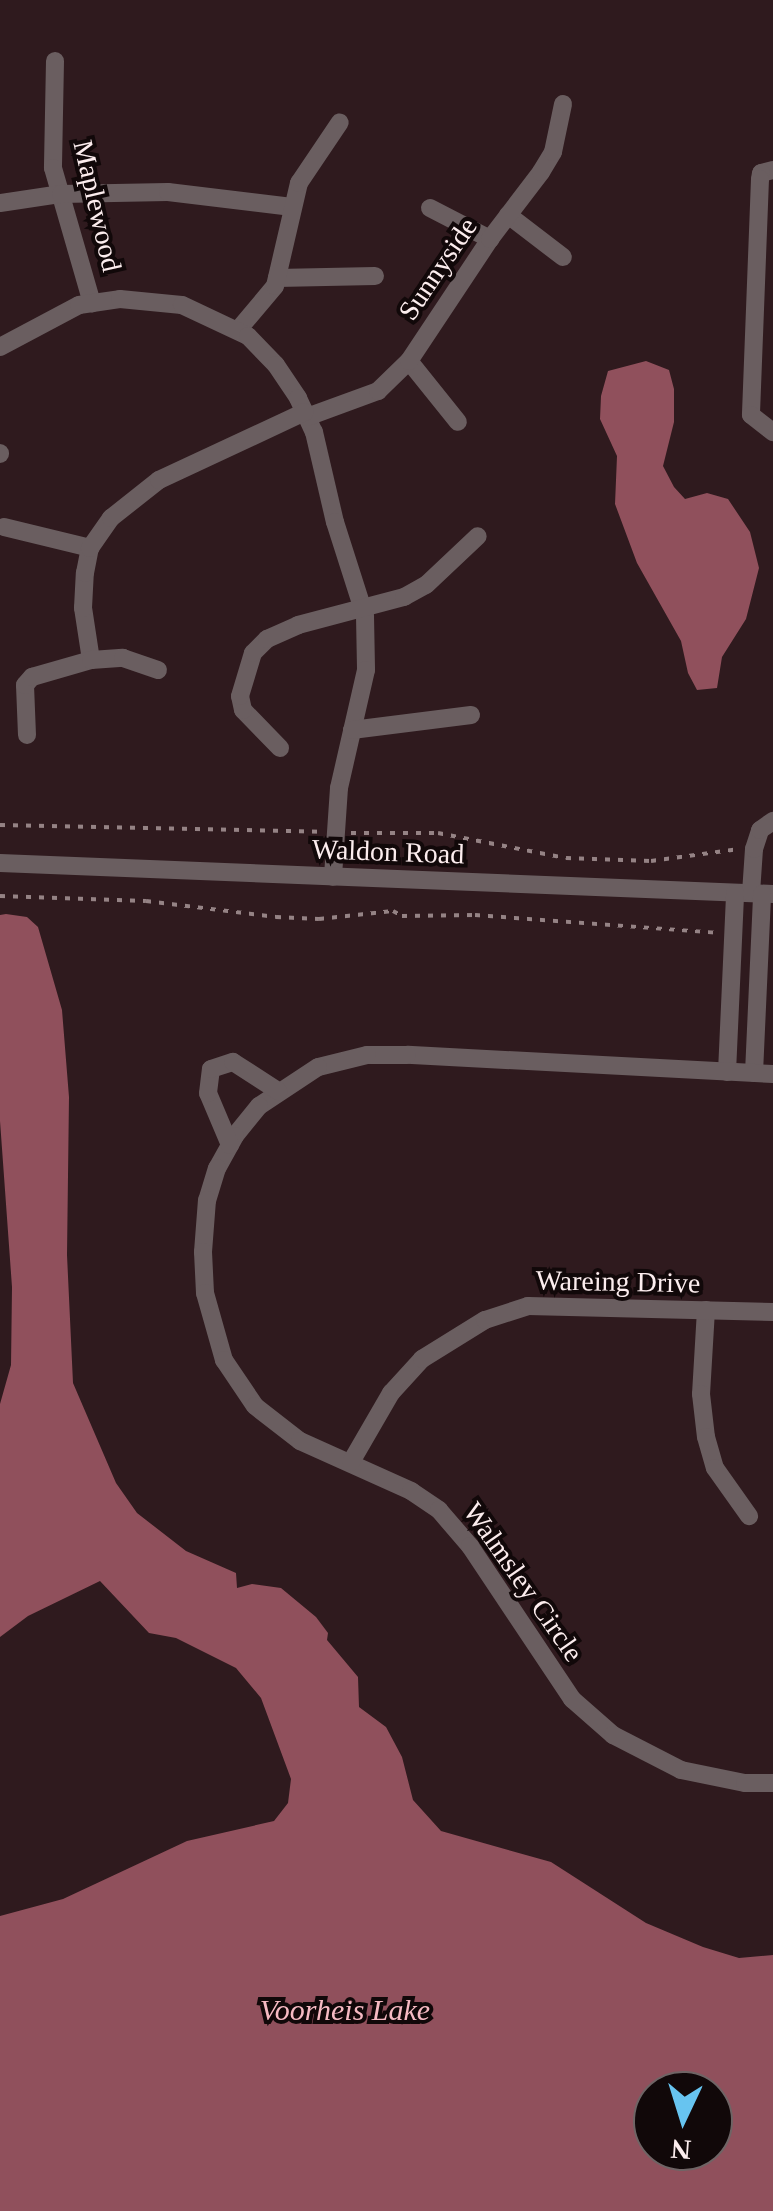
<!DOCTYPE html>
<html>
<head>
<meta charset="utf-8">
<style>
  body { margin:0 }
  #map { position:relative; width:773px; height:2211px; overflow:hidden; background:#2f1a1e; font-family:"Times New Roman",serif }
  div>[style] { position:absolute }
  .water>* { inset:0; background:#90505c }
  .path>* { height:4px; margin-top:-2px; transform-origin:0; background:repeating-linear-gradient(90deg,#958385 0 5px,transparent 0 13px) }
  .minor>* { height:18px; margin:-9px; padding:0 9px; transform-origin:9px; border-radius:9px; background:#6a5e60 }
  span { translate:-50% -50%; white-space:nowrap; text-align:center; line-height:1.15; -webkit-text-stroke:8px #110809; paint-order:stroke }
  .street-label { font-size:28px; color:#fcedee }
  .water-label { font-size:30px; color:#f6bac3; font-style:italic }
  .north { position:absolute; left:633px; top:2071px; width:100px; height:100px; box-sizing:border-box; background:#110809; border:2px solid #6f6465; border-radius:50%; rotate:184deg; font-size:28px; font-weight:700; line-height:40px; text-align:center; color:#fcedee }
  .north::after { content:''; display:block; margin:auto; width:35px; height:45px; background:#67c4f0; clip-path:polygon(50% 0,100% 100%,50% 72%,0 100%) }
</style>
</head>
<body>
<div id="map">
  <div class="water">
    <div style="clip-path:polygon(646px 361px,669px 370px,674px 389px,674px 422px,663px 466px,674px 487px,685px 499px,707px 493px,728px 499px,750px 532px,759px 568px,746px 619px,722px 657px,717px 688px,697px 690px,688px 673px,681px 641px,637px 563px,615px 504px,617px 456px,600px 419px,601px 396px,608px 371px)"></div>
    <div style="clip-path:polygon(evenodd,6px 914px,27px 917px,38px 927px,62px 1010px,69px 1097px,67px 1255px,73px 1383px,116px 1483px,137px 1513px,186px 1551px,236px 1573px,237px 1588px,252px 1584px,281px 1588px,316px 1617px,328px 1633px,327px 1640px,358px 1677px,359px 1707px,386px 1727px,402px 1757px,413px 1800px,441px 1831px,551px 1862px,646px 1923px,703px 1947px,739px 1958px,773px 1955px,773px 2211px,0 2211px,0 1916px,63px 1899px,187px 1841px,274px 1821px,288px 1803px,291px 1779px,261px 1698px,236px 1668px,176px 1638px,149px 1633px,100px 1581px,28px 1616px,0 1637px,0 1404px,11px 1365px,12px 1287px,0 1121px,0 915px,6px 914px,713px 2091px,713px 2151px,653px 2151px,653px 2091px,713px 2091px)"></div>
  </div>
  <div class="path">
    <div style="left:0;top:825px;width:322px;rotate:1.2deg"></div>
    <div style="left:351px;top:833px;width:87px"></div>
    <div style="left:438px;top:833px;width:130px;rotate:11.1deg"></div>
    <div style="left:566px;top:858px;width:85px;rotate:2deg"></div>
    <div style="left:651px;top:861px;width:89px;rotate:-7.8deg"></div>
    <div style="left:0;top:896px;width:146px;rotate:2deg"></div>
    <div style="left:146px;top:901px;width:131px;rotate:7deg"></div>
    <div style="left:276px;top:917px;width:43px;rotate:2.7deg"></div>
    <div style="left:319px;top:919px;width:74px;rotate:-6.2deg"></div>
    <div style="left:393px;top:911px;width:10px;rotate:29deg"></div>
    <div style="left:402px;top:916px;width:73px;rotate:-0.8deg"></div>
    <div style="left:475px;top:915px;width:244px;rotate:4.2deg"></div>
  </div>
  <div class="minor">
    <div style="left:55px;top:61px;width:107px;rotate:91.1deg"></div>
    <div style="left:53px;top:168px;width:141px;rotate:73.9deg"></div>
    <div style="left:773px;top:170px;width:12px;rotate:166deg"></div>
    <div style="left:761px;top:173px;width:6px;rotate:99deg"></div>
    <div style="left:760px;top:179px;width:236px;rotate:92.2deg"></div>
    <div style="left:751px;top:415px;width:28px;rotate:38deg"></div>
    <div style="left:0;top:203px;width:62px;rotate:-8.4deg"></div>
    <div style="left:61px;top:194px;width:107px;rotate:-1.1deg"></div>
    <div style="left:168px;top:192px;width:125px;rotate:6.9deg"></div>
    <div style="left:430px;top:208px;width:68px;rotate:27.3deg"></div>
    <div style="left:508px;top:215px;width:69px;rotate:37.4deg"></div>
    <div style="left:277px;top:278px;width:98px;rotate:-1.2deg"></div>
    <div style="left:238px;top:330px;width:57px;rotate:-49.9deg"></div>
    <div style="left:275px;top:286px;width:106px;rotate:-76.9deg"></div>
    <div style="left:299px;top:183px;width:73px;rotate:-56.1deg"></div>
    <div style="left:0;top:347px;width:89px;rotate:-28deg"></div>
    <div style="left:79px;top:305px;width:41px;rotate:-8.3deg"></div>
    <div style="left:120px;top:299px;width:62px;rotate:5.5deg"></div>
    <div style="left:182px;top:305px;width:73px;rotate:25.2deg"></div>
    <div style="left:248px;top:336px;width:40px;rotate:46deg"></div>
    <div style="left:276px;top:365px;width:40px;rotate:56deg"></div>
    <div style="left:298px;top:398px;width:38px;rotate:65deg"></div>
    <div style="left:314px;top:432px;width:92px;rotate:76.9deg"></div>
    <div style="left:335px;top:522px;width:99px;rotate:72.3deg"></div>
    <div style="left:365px;top:616px;width:54px;rotate:88.9deg"></div>
    <div style="left:366px;top:670px;width:121px;rotate:102.9deg"></div>
    <div style="left:339px;top:788px;width:89px;rotate:93.9deg"></div>
    <div style="left:409px;top:361px;width:78px;rotate:51.2deg"></div>
    <div style="left:307px;top:417px;width:76px;rotate:-20.1deg"></div>
    <div style="left:378px;top:391px;width:43px;rotate:-44.1deg"></div>
    <div style="left:409px;top:361px;width:146px;rotate:-56.4deg"></div>
    <div style="left:490px;top:239px;width:84px;rotate:-52.7deg"></div>
    <div style="left:541px;top:172px;width:23px;rotate:-59deg"></div>
    <div style="left:553px;top:152px;width:49px;rotate:-78.2deg"></div>
    <div style="left:0;top:453px;width:1px;rotate:90deg"></div>
    <div style="left:4px;top:527px;width:89px;rotate:13.7deg"></div>
    <div style="left:91px;top:660px;width:53px;rotate:-98.7deg"></div>
    <div style="left:83px;top:608px;width:35px;rotate:-87deg"></div>
    <div style="left:85px;top:573px;width:25px;rotate:-79deg"></div>
    <div style="left:90px;top:548px;width:37px;rotate:-55deg"></div>
    <div style="left:111px;top:518px;width:61px;rotate:-38.4deg"></div>
    <div style="left:159px;top:480px;width:161px;rotate:-25deg"></div>
    <div style="left:352px;top:730px;width:120px;rotate:-7.2deg"></div>
    <div style="left:27px;top:735px;width:50px;rotate:-92.3deg"></div>
    <div style="left:25px;top:685px;width:11px;rotate:-49deg"></div>
    <div style="left:32px;top:677px;width:61px;rotate:-16.1deg"></div>
    <div style="left:91px;top:660px;width:32px;rotate:-4deg"></div>
    <div style="left:123px;top:658px;width:37px;rotate:19deg"></div>
    <div style="left:280px;top:748px;width:53px;rotate:-134.2deg"></div>
    <div style="left:243px;top:710px;width:14px;rotate:-102deg"></div>
    <div style="left:240px;top:696px;width:45px;rotate:-73.2deg"></div>
    <div style="left:253px;top:653px;width:20px;rotate:-45deg"></div>
    <div style="left:267px;top:639px;width:34px;rotate:-24deg"></div>
    <div style="left:298px;top:625px;width:110px;rotate:-14.8deg"></div>
    <div style="left:404px;top:597px;width:25px;rotate:-29deg"></div>
    <div style="left:426px;top:585px;width:71px;rotate:-43.3deg"></div>
    <div style="left:0;top:863px;width:774px;rotate:2.3deg"></div>
    <div style="left:751px;top:893px;width:44px;rotate:-86.1deg"></div>
    <div style="left:754px;top:849px;width:20px;rotate:-72deg"></div>
    <div style="left:760px;top:830px;width:16px;rotate:-35deg"></div>
    <div style="left:727px;top:1072px;width:179px;rotate:-87.4deg"></div>
    <div style="left:754px;top:1073px;width:179px;rotate:-87.4deg"></div>
    <div style="left:773px;top:1074px;width:366px;rotate:-177deg"></div>
    <div style="left:407px;top:1055px;width:40px;rotate:180deg"></div>
    <div style="left:367px;top:1055px;width:50px;rotate:166.2deg"></div>
    <div style="left:318px;top:1067px;width:71px;rotate:146.5deg"></div>
    <div style="left:259px;top:1106px;width:38px;rotate:129deg"></div>
    <div style="left:235px;top:1136px;width:37px;rotate:119deg"></div>
    <div style="left:217px;top:1168px;width:34px;rotate:107deg"></div>
    <div style="left:207px;top:1200px;width:52px;rotate:94.4deg"></div>
    <div style="left:203px;top:1252px;width:41px;rotate:87.2deg"></div>
    <div style="left:205px;top:1293px;width:70px;rotate:74.2deg"></div>
    <div style="left:224px;top:1360px;width:55px;rotate:56deg"></div>
    <div style="left:255px;top:1406px;width:57px;rotate:37.9deg"></div>
    <div style="left:300px;top:1441px;width:122px;rotate:24.2deg"></div>
    <div style="left:411px;top:1491px;width:34px;rotate:34deg"></div>
    <div style="left:439px;top:1510px;width:48px;rotate:49.3deg"></div>
    <div style="left:470px;top:1546px;width:184px;rotate:56.3deg"></div>
    <div style="left:572px;top:1699px;width:55px;rotate:41.3deg"></div>
    <div style="left:613px;top:1735px;width:76px;rotate:27.2deg"></div>
    <div style="left:681px;top:1770px;width:65px;rotate:11.5deg"></div>
    <div style="left:745px;top:1783px;width:28px"></div>
    <div style="left:230px;top:1145px;width:56px;rotate:-112.9deg"></div>
    <div style="left:208px;top:1093px;width:24px;rotate:-83deg"></div>
    <div style="left:211px;top:1069px;width:23px;rotate:-18deg"></div>
    <div style="left:233px;top:1062px;width:54px;rotate:32.8deg"></div>
    <div style="left:706px;top:1310px;width:84px;rotate:93.4deg"></div>
    <div style="left:701px;top:1394px;width:43px;rotate:83.4deg"></div>
    <div style="left:706px;top:1437px;width:32px;rotate:74deg"></div>
    <div style="left:715px;top:1468px;width:59px;rotate:54.7deg"></div>
    <div style="left:351px;top:1462px;width:80px;rotate:-59.9deg"></div>
    <div style="left:391px;top:1393px;width:46px;rotate:-47.6deg"></div>
    <div style="left:422px;top:1359px;width:74px;rotate:-31.8deg"></div>
    <div style="left:485px;top:1320px;width:45px;rotate:-18deg"></div>
    <div style="left:528px;top:1306px;width:245px;rotate:1.4deg"></div>
  </div>
  <div class="street-label">
    <span style="left:97px;top:206px;rotate:77deg">Maplewood</span>
    <span style="left:438px;top:269px;rotate:-56deg">Sunnyside</span>
    <span style="left:388px;top:852px;rotate:2deg">Waldon Road</span>
    <span style="left:618px;top:1282px;rotate:1deg">Wareing Drive</span>
    <span style="left:523px;top:1582px;rotate:55deg">Walmsley Circle</span>
  </div>
  <div class="water-label">
    <span style="left:345px;top:2010px">Voorheis Lake</span>
  </div>
  <div class="north">N</div>
</div>
</body>
</html>
